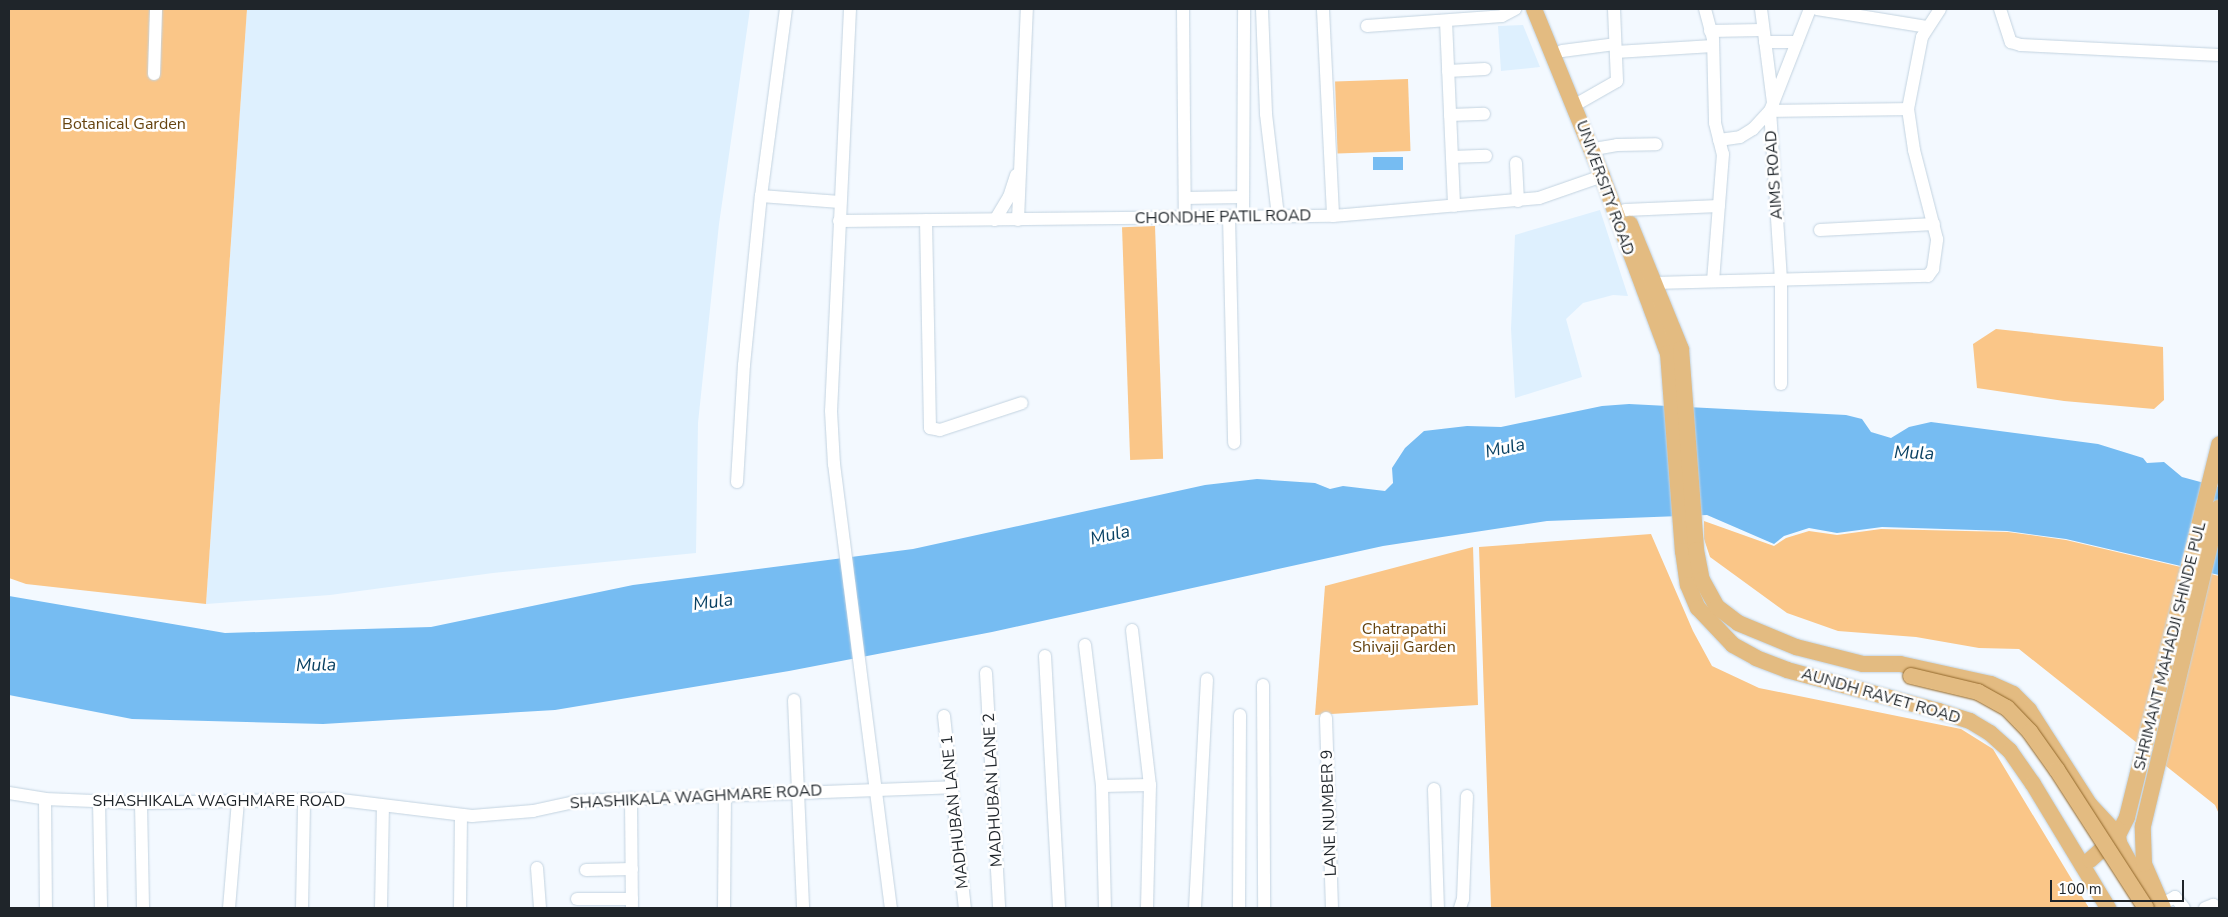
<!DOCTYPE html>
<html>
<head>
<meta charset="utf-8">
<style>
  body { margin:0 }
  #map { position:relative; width:2228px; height:917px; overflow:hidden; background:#f3f9ff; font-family:"Nunito Sans",sans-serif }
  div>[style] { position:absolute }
  .built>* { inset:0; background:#def0fe }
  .green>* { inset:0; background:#fac688; transform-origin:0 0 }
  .water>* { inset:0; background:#76bcf2; transform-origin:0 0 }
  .roads { filter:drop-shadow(0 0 1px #c3d3e0) drop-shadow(0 0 1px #c3d3e0) }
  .minor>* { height:12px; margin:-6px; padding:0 6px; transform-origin:6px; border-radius:6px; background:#fff }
  .major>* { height:16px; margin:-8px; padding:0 8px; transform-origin:8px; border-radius:8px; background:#e3bb81 }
  .bridges { filter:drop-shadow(0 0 1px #93692c) drop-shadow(0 0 1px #93692c) }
  .major-bridge>* { height:16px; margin:-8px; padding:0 8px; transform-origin:8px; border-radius:8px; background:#e3bb81 }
  span { translate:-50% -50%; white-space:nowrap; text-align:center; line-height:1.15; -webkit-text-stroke:5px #fff; paint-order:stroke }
  .park-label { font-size:16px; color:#66430f }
  .street-label { font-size:16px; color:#1f252a }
  .water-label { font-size:18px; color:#094163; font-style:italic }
  .frame { position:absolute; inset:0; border:10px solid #1f252a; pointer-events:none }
  .scale { position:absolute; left:2050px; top:880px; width:134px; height:22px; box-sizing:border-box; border:2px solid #1f252a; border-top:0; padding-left:6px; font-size:15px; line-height:18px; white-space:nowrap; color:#1f252a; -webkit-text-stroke:4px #fff; paint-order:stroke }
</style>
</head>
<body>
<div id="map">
  <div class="built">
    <div style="clip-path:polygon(247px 9px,750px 9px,719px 224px,698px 423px,696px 553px,493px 573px,330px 595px,206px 604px)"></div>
    <div style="clip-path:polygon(1523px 25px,1540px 67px,1501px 71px,1498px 26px)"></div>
    <div style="clip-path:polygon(1600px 210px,1628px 296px,1613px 295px,1583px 303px,1566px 319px,1582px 377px,1515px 398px,1511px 329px,1515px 235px)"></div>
  </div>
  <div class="green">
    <div style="clip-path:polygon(9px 9px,247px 9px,206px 604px,26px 584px,9px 578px)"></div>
    <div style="left:1408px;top:79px;width:72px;height:73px;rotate:88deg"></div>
    <div style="left:1155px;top:226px;width:233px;height:33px;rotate:88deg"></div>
    <div style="clip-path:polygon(1996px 329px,2163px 347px,2164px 400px,2154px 409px,2064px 401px,1977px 388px,1973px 344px)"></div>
    <div style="clip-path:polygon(1704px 521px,1774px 546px,1786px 538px,1809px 531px,1837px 535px,1881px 529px,2008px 532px,2066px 540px,2219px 576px,2219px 814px,2215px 805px,2019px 649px,1979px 648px,1916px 637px,1838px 631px,1787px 613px,1710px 557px,1704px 539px)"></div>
    <div style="clip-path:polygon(1651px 534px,1693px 631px,1712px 666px,1759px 688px,1961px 729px,1993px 749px,2089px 908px,1491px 907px,1479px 547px)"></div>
    <div style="clip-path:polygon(1473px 547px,1478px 705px,1315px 715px,1325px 586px)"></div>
  </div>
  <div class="water">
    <div style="left:1403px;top:157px;width:13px;height:30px;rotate:90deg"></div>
    <div style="clip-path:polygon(1629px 404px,1846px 415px,1862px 419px,1871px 432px,1891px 438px,1909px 427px,1931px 422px,2098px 444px,2143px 458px,2147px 463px,2164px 462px,2182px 477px,2219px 487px,2219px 575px,2066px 539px,2007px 531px,1882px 527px,1837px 533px,1809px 528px,1784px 536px,1774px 544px,1707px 515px,1547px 521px,1383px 546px,992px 632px,789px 671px,555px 710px,323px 724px,132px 719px,9px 695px,9px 596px,225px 633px,431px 627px,633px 585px,913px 549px,1205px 485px,1257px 479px,1315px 483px,1330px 489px,1343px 486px,1385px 491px,1393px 483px,1392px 468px,1405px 448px,1424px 431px,1467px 426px,1501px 427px,1602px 406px)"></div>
  </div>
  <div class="roads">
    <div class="minor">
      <div style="left:850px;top:9px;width:402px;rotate:92.7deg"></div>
      <div style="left:831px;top:411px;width:53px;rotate:86.8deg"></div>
      <div style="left:834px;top:464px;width:448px;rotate:82.7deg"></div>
      <div style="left:1183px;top:9px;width:209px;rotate:89.5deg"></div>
      <div style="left:1262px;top:9px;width:105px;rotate:87.8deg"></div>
      <div style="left:1266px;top:114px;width:103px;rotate:83.3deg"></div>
      <div style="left:1705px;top:9px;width:31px;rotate:75deg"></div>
      <div style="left:1713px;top:39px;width:84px;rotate:88.6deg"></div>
      <div style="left:1715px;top:123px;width:32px;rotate:76deg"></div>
      <div style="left:1723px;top:154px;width:127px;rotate:94.5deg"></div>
      <div style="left:1761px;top:9px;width:95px;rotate:82.7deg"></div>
      <div style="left:1817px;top:9px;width:111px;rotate:9.3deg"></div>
      <div style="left:2000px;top:9px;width:35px;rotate:72deg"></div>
      <div style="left:2011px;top:42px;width:10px;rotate:17deg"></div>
      <div style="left:2021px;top:45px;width:198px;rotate:2.9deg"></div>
      <div style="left:1323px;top:10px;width:206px;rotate:87.2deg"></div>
      <div style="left:1446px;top:21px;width:185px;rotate:87.5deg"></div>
      <div style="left:1367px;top:26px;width:135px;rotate:-4.2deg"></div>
      <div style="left:1502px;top:16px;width:15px;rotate:-28deg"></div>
      <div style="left:1710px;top:31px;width:52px;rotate:-1.1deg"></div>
      <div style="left:1765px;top:42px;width:32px"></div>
      <div style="left:1562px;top:51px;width:53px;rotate:-7.5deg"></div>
      <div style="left:1616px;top:52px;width:97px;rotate:-3.5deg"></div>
      <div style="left:1448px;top:71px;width:37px;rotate:-3deg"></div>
      <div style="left:154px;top:74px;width:65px;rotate:-88.2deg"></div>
      <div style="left:1575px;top:105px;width:48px;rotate:-29.7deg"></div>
      <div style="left:1617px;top:81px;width:72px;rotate:-92.4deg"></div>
      <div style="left:1450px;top:115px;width:34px;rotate:-2deg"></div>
      <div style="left:1719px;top:140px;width:21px;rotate:-8deg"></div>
      <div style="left:1740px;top:137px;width:15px;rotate:-32deg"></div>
      <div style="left:1753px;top:129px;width:25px;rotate:-47deg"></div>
      <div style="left:1770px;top:111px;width:138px;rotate:-0.8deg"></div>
      <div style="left:1600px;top:148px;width:17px;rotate:-10deg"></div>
      <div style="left:1617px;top:145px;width:39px;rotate:-1deg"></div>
      <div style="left:1452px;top:157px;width:34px;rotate:-2deg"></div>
      <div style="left:1516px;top:163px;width:38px;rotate:87deg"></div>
      <div style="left:761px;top:196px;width:79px;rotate:4.3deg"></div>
      <div style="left:1185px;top:198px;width:58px;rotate:-1deg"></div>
      <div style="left:1625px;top:210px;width:94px;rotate:-2.4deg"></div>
      <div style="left:1229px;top:216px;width:227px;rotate:88.7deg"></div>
      <div style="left:1243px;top:217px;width:208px;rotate:-89.7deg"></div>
      <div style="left:926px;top:220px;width:208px;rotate:88.9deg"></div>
      <div style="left:930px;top:428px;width:10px;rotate:11deg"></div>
      <div style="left:940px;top:430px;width:86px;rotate:-18.2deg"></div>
      <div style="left:995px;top:220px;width:27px;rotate:-59deg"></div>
      <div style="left:1009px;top:197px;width:23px;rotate:-72deg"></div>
      <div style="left:1018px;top:220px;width:211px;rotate:-87.6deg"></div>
      <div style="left:839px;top:221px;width:494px;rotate:-0.6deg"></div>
      <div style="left:1333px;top:216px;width:207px;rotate:-5deg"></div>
      <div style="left:1539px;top:198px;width:67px;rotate:-19.2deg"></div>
      <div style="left:1820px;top:230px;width:114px;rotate:-3deg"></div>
      <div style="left:1654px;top:283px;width:274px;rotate:-1.5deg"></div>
      <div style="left:1928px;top:276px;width:9px;rotate:-54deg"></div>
      <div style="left:1933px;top:269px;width:30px;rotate:-82deg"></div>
      <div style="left:1937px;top:239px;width:92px;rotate:-104.5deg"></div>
      <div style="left:1914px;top:150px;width:41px;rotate:-98.3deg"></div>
      <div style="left:1908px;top:109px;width:73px;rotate:-79deg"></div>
      <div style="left:1922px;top:37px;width:33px;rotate:-57deg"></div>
      <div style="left:1781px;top:384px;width:104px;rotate:-90deg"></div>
      <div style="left:1781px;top:280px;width:169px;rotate:-93.7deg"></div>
      <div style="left:1770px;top:111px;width:110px;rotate:-68.6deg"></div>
      <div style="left:737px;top:482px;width:117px;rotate:-86.6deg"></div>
      <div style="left:744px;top:365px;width:170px;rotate:-84.3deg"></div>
      <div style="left:761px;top:196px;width:189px;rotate:-82.4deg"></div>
      <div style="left:1132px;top:630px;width:156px;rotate:83.4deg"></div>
      <div style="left:1150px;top:785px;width:123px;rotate:91.4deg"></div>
      <div style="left:1085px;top:645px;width:142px;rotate:83.1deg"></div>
      <div style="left:1102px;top:786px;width:122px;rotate:88.6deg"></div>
      <div style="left:1045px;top:656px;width:252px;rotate:86.8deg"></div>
      <div style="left:986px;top:673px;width:235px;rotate:86.8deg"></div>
      <div style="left:1263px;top:685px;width:223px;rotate:89.7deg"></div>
      <div style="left:794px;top:700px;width:208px;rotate:87.5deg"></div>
      <div style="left:944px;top:716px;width:193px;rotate:83.8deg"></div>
      <div style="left:1326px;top:718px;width:190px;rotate:88.2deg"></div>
      <div style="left:1102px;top:786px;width:48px;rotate:-1.2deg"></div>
      <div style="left:1434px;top:789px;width:119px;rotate:88.1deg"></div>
      <div style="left:9px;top:793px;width:36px;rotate:9deg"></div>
      <div style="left:45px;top:799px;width:96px;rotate:2.4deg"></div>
      <div style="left:141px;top:803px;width:192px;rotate:-1.2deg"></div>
      <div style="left:333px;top:799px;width:140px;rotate:7deg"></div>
      <div style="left:472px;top:816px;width:61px;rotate:-4.7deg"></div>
      <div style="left:533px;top:811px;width:47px;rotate:-12.3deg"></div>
      <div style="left:579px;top:801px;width:373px;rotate:-2.1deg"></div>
      <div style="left:631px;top:798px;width:110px;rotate:89.5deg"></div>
      <div style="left:45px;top:799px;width:109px;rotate:89.5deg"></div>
      <div style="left:99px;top:801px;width:107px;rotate:88.9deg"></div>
      <div style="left:141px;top:803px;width:105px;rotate:88.9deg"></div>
      <div style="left:537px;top:868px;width:40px;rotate:85.7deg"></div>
      <div style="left:586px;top:870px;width:46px;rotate:-1.2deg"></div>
      <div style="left:577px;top:899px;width:55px"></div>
      <div style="left:2160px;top:905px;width:17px;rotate:-28deg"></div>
      <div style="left:2175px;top:897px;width:14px;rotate:51deg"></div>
      <div style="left:229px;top:908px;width:107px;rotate:-85.2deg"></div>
      <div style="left:302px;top:908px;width:108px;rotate:-88.9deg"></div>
      <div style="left:381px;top:908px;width:102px;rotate:-88.9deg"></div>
      <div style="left:460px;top:908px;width:93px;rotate:-89.4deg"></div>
      <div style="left:724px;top:908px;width:114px;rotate:-89.5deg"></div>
      <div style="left:1195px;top:908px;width:229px;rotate:-87deg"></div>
      <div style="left:1239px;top:908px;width:193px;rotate:-89.7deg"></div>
      <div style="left:1460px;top:908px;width:9px;rotate:-72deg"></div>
      <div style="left:1463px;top:899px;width:103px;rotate:-87.8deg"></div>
      <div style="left:2205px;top:908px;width:9px;rotate:-21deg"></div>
      <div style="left:2213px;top:905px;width:4px;rotate:56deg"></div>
    </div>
    <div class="major">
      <div style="left:1534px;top:9px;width:180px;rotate:67.8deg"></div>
      <div style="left:1602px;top:176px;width:189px;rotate:69.6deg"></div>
      <div style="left:1668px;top:353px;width:199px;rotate:85.7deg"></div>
      <div style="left:1683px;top:551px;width:34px;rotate:82deg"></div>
      <div style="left:1688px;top:585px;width:25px;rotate:67deg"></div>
      <div style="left:1698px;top:608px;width:51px;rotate:46.6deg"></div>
      <div style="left:1733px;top:645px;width:26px;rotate:29deg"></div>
      <div style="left:1756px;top:658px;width:33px;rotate:21deg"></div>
      <div style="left:1787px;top:670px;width:157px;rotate:15.1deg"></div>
      <div style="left:1939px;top:711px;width:33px;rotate:18deg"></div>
      <div style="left:1970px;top:721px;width:23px;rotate:31deg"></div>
      <div style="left:1990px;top:733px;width:27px;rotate:42deg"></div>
      <div style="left:2010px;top:751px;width:40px;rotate:55.1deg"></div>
      <div style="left:2033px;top:784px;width:145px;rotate:58.8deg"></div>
      <div style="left:1630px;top:224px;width:135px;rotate:67.8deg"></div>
      <div style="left:1681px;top:349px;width:202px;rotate:85.7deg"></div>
      <div style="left:1696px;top:550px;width:31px;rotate:79deg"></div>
      <div style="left:1702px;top:580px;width:31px;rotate:61deg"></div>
      <div style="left:1717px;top:607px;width:26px;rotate:37deg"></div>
      <div style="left:1738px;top:623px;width:63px;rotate:22.5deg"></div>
      <div style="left:1796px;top:647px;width:69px;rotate:14.2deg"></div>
      <div style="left:1863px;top:664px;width:37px"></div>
      <div style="left:1900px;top:664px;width:93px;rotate:12.4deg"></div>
      <div style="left:1991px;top:684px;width:24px;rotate:24deg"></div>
      <div style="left:2013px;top:694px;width:23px;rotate:45deg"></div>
      <div style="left:2029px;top:710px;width:112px;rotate:57.4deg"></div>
      <div style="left:2089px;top:804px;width:42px;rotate:46.9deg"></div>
      <div style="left:2118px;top:835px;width:8px;rotate:83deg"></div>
      <div style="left:2119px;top:843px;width:57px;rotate:61.6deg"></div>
      <div style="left:2090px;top:860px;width:38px;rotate:-42deg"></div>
      <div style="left:2118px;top:835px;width:20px;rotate:-63deg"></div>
      <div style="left:2127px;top:817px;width:384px;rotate:-76.1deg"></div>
      <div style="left:2163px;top:908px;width:48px;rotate:-113.4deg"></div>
      <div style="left:2144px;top:864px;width:38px;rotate:-92deg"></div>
      <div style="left:2143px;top:826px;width:327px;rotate:-76.6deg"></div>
    </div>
  </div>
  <div class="bridges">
    <div class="major-bridge">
      <div style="left:1911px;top:676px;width:69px;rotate:13.4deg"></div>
      <div style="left:1978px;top:692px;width:33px;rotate:29deg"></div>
      <div style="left:2007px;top:708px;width:33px;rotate:46deg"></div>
      <div style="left:2030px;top:732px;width:47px;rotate:54.6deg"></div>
      <div style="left:2057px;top:770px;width:164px;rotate:57.2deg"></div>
    </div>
  </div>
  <div class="park-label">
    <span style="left:124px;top:124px">Botanical Garden</span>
    <span style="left:1404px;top:638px">Chatrapathi<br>Shivaji Garden</span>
  </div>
  <div class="street-label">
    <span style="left:1774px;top:175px;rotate:-94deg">AIMS ROAD</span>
    <span style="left:1605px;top:188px;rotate:70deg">UNIVERSITY ROAD</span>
    <span style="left:1223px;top:217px;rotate:-1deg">CHONDHE PATIL ROAD</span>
    <span style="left:2170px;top:646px;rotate:-76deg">SHRIMANT MAHADJI SHINDE PUL</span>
    <span style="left:1881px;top:696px;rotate:16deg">AUNDH RAVET ROAD</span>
    <span style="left:993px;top:790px;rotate:-93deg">MADHUBAN LANE 2</span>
    <span style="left:696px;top:797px;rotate:-3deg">SHASHIKALA WAGHMARE ROAD</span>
    <span style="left:219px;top:801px">SHASHIKALA WAGHMARE ROAD</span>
    <span style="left:955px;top:812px;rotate:-96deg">MADHUBAN LANE 1</span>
    <span style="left:1329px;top:813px;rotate:-92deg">LANE NUMBER 9</span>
  </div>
  <div class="water-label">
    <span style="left:1505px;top:448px;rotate:-12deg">Mula</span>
    <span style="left:1914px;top:453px;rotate:2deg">Mula</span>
    <span style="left:1110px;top:535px;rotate:-12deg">Mula</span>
    <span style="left:713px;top:602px;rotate:-7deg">Mula</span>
    <span style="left:316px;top:665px;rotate:-1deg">Mula</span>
  </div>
  <div class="frame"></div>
  <div class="scale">100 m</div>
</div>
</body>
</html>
